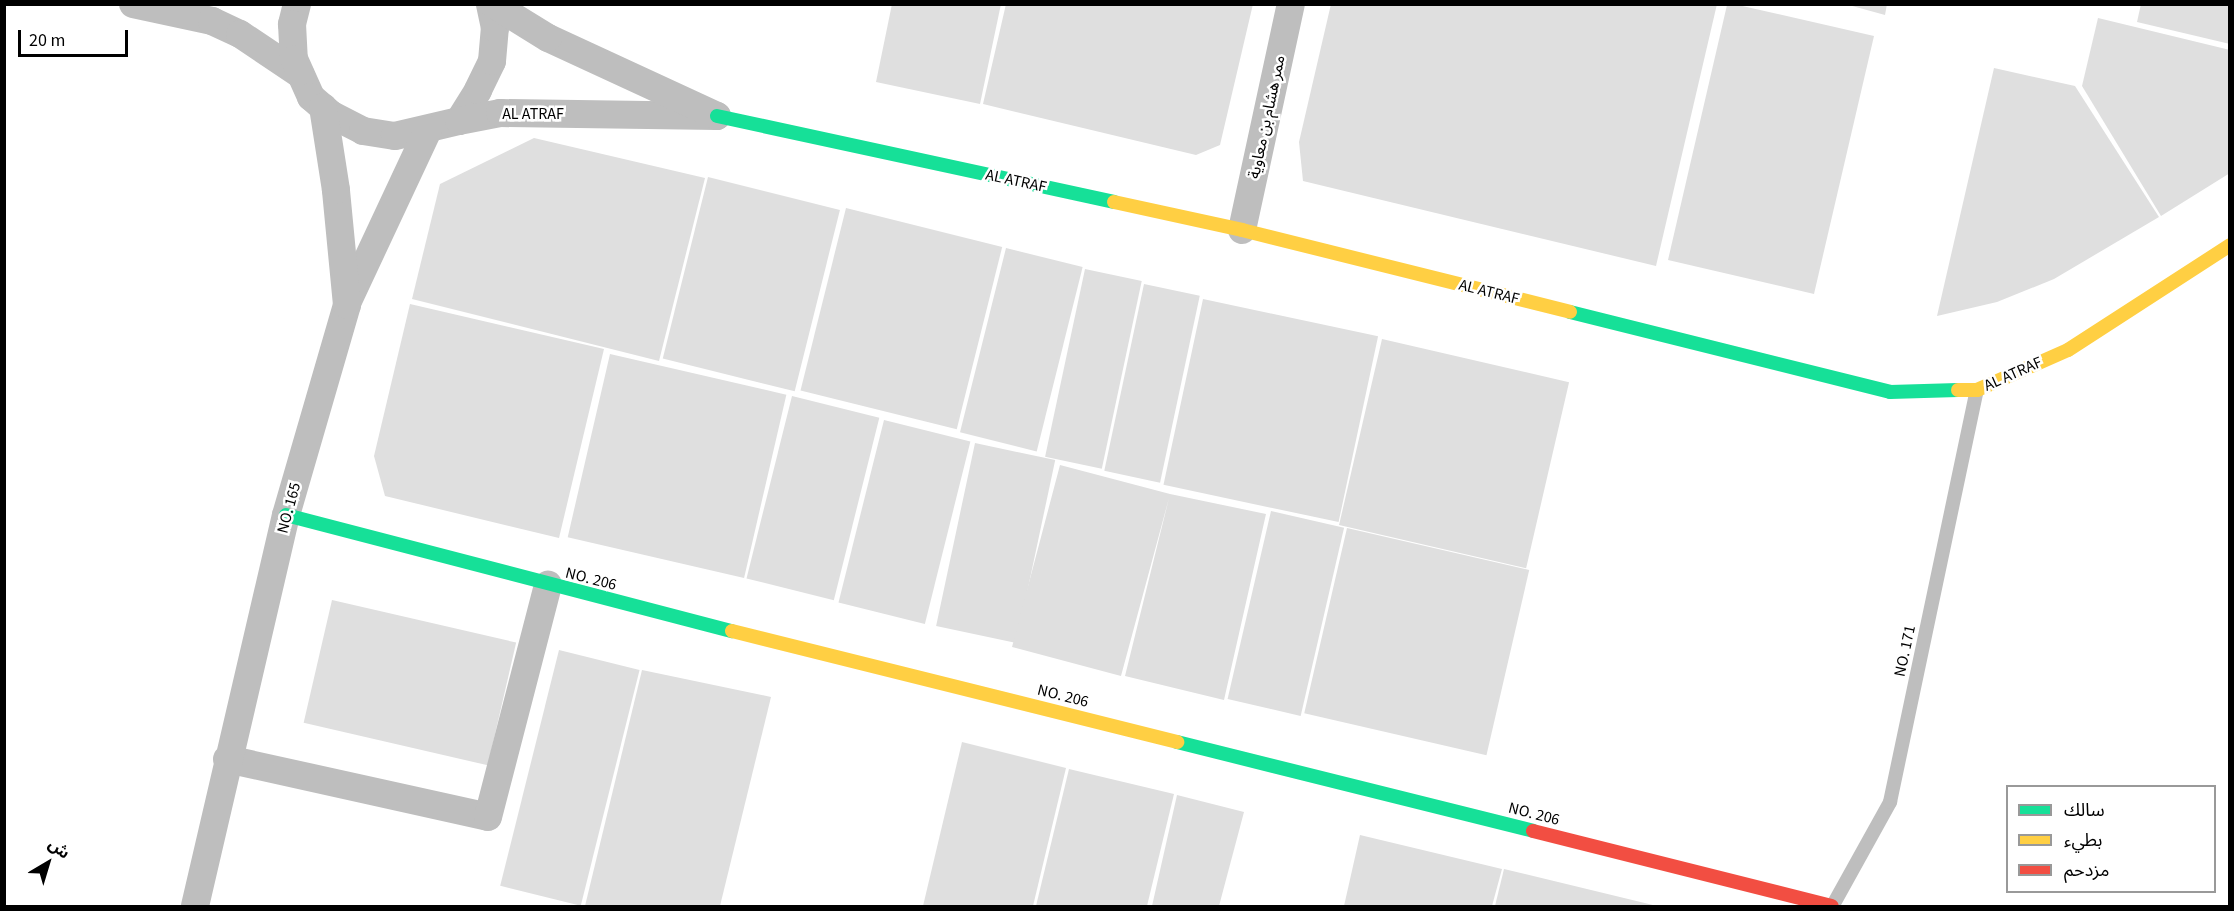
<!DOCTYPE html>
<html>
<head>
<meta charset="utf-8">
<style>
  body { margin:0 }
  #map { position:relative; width:2234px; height:911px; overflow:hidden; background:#fff; font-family:"Source Sans 3","Noto Sans Arabic",sans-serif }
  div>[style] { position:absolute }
  .building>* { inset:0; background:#dfdfdf; transform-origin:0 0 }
  .lane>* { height:14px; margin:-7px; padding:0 7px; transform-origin:7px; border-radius:7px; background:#bebebe }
  .street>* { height:28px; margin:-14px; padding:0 14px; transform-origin:14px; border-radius:14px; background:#bebebe }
  .fast>* { height:14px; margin:-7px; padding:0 7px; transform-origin:7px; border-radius:7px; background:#16e098 }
  .slow>* { height:14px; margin:-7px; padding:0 7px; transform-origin:7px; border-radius:7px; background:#ffcf43 }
  .jam>* { height:14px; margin:-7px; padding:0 7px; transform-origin:7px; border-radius:7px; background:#f24e42 }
  span { translate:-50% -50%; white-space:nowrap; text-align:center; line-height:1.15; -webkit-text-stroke:5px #fff; paint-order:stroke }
  .street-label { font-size:16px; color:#000 }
  .frame { position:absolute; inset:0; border:6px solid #000; pointer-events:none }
  .legend { position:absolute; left:2006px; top:785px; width:210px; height:108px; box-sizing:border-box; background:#fff; border:2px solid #999; margin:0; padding:8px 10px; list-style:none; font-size:18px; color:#000 }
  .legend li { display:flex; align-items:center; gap:12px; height:30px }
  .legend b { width:30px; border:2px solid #999 }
  .north { position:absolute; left:18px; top:833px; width:60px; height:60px; -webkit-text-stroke:4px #fff; paint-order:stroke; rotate:38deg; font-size:16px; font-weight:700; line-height:24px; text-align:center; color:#000 }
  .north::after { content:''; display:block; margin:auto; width:21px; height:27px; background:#000; clip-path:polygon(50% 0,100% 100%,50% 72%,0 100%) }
  .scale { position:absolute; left:18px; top:30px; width:110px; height:27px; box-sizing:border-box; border:3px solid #000; border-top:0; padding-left:8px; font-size:18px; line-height:21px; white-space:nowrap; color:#000; -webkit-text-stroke:4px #fff; paint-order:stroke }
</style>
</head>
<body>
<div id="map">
  <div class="building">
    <div style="clip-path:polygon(892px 4px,1001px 4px,980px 104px,876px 82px)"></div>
    <div style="clip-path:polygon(1006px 4px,1253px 4px,1220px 145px,1196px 155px,983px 104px)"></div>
    <div style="clip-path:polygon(1331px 4px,1717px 4px,1656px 266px,1303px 181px,1299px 142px)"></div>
    <div style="clip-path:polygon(1845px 4px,1887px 4px,1885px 15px)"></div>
    <div style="clip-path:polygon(2141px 4px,2230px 4px,2230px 44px,2137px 22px)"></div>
    <div style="clip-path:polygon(1727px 5px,1738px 5px,1874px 36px,1814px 294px,1668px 260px)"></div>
    <div style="clip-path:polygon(2098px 18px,2230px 50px,2230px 173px,2161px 216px,2082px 86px)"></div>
    <div style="clip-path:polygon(1994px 68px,2075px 86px,2159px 217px,2054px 279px,1997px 302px,1937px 316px)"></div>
    <div style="clip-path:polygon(534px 138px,705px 178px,659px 361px,412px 299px,440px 184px)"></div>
    <div style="left:708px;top:177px;width:136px;height:187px;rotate:14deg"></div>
    <div style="left:846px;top:208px;width:161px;height:188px;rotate:14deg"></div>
    <div style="left:1006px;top:248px;width:79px;height:190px;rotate:14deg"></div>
    <div style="left:1085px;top:269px;width:58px;height:192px;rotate:12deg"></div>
    <div style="left:1144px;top:284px;width:57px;height:191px;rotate:12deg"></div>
    <div style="left:1203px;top:299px;width:179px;height:190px;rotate:12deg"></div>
    <div style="clip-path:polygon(410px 304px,604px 349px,559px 538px,385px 496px,374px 456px)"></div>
    <div style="left:1382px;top:339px;width:192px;height:191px;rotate:13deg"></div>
    <div style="left:610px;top:354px;width:181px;height:188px;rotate:13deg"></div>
    <div style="left:792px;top:396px;width:90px;height:188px;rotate:14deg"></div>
    <div style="left:884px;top:420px;width:89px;height:188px;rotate:14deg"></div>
    <div style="left:975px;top:443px;width:82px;height:187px;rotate:12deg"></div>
    <div style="clip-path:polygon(1060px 465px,1170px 494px,1266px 514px,1224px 700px,1125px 676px,1169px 498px,1121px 676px,1012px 647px)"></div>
    <div style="left:1271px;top:511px;width:75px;height:193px;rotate:13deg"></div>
    <div style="left:1347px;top:528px;width:187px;height:190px;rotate:13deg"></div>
    <div style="left:332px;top:600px;width:189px;height:126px;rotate:13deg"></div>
    <div style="left:559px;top:650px;width:83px;height:243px;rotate:14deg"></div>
    <div style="clip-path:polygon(642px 670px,771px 697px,720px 906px,585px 906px)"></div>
    <div style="clip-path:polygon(962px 742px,1066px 768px,1033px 906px,923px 906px)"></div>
    <div style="clip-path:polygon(1069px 769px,1174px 794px,1147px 906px,1036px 906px)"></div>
    <div style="clip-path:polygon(1177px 795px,1244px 812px,1219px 906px,1152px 906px)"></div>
    <div style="clip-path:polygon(1360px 835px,1502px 869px,1492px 906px,1344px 906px)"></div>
    <div style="clip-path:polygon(1504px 869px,1657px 906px,1495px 906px)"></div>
  </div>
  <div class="lane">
    <div style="left:1833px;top:905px;width:118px;rotate:-61deg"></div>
    <div style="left:1890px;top:802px;width:421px;rotate:-78.1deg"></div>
  </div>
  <div class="street">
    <div style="left:133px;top:4px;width:81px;rotate:12.1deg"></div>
    <div style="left:212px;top:21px;width:31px;rotate:25deg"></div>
    <div style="left:240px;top:34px;width:73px;rotate:33.9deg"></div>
    <div style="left:297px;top:4px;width:21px;rotate:104deg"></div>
    <div style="left:292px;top:24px;width:35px;rotate:87deg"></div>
    <div style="left:294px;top:59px;width:42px;rotate:65.9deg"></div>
    <div style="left:311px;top:97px;width:28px;rotate:41deg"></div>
    <div style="left:332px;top:115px;width:35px;rotate:27deg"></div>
    <div style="left:363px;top:131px;width:32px;rotate:9deg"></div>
    <div style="left:395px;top:136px;width:66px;rotate:-13.2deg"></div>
    <div style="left:459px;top:121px;width:36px;rotate:-58deg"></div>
    <div style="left:478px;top:90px;width:32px;rotate:-64deg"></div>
    <div style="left:492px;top:61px;width:33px;rotate:-85deg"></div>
    <div style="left:495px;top:28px;width:25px;rotate:-102deg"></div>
    <div style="left:459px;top:121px;width:42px;rotate:-11deg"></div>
    <div style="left:500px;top:113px;width:217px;rotate:0.8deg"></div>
    <div style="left:717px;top:116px;width:186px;rotate:-155.2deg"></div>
    <div style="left:548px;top:38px;width:65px;rotate:-148.3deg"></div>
    <div style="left:1242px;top:230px;width:231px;rotate:-77.8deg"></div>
    <div style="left:347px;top:303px;width:191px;rotate:-64.9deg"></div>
    <div style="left:227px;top:759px;width:267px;rotate:12.5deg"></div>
    <div style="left:488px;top:817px;width:240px;rotate:-75.5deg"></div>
    <div style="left:195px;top:906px;width:401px;rotate:-76.9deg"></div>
    <div style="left:286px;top:515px;width:219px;rotate:-73.8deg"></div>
    <div style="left:347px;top:305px;width:116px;rotate:-95.5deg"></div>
    <div style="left:336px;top:190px;width:84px;rotate:-98.9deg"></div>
  </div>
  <div class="fast">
    <div style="left:717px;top:116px;width:406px;rotate:12.2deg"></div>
    <div style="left:1570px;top:312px;width:330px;rotate:14deg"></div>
    <div style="left:1890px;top:392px;width:68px;rotate:-1.7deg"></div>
    <div style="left:286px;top:515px;width:461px;rotate:14.6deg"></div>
    <div style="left:1177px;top:742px;width:367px;rotate:14deg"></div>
  </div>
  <div class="slow">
    <div style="left:1114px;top:202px;width:131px;rotate:12.3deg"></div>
    <div style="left:1242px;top:230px;width:338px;rotate:14deg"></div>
    <div style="left:1958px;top:390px;width:19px"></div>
    <div style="left:1977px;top:390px;width:99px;rotate:-23.7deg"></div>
    <div style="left:2068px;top:350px;width:193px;rotate:-32.9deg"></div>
    <div style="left:732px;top:631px;width:459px;rotate:14deg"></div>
  </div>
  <div class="jam">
    <div style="left:1533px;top:831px;width:308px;rotate:14.1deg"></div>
  </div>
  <div class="street-label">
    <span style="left:533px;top:114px">AL ATRAF</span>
    <span style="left:1267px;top:117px;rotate:-78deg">ممر هشام بن معاوية</span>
    <span style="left:1016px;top:181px;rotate:12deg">AL ATRAF</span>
    <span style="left:1489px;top:292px;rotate:14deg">AL ATRAF</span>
    <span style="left:2013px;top:374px;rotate:-24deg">AL ATRAF</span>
    <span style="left:289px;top:508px;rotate:-75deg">NO. 165</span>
    <span style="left:591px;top:579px;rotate:14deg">NO. 206</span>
    <span style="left:1905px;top:651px;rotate:-78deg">NO. 171</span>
    <span style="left:1063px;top:696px;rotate:14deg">NO. 206</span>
    <span style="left:1534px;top:814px;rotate:14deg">NO. 206</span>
  </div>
  <div class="frame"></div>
  <ul class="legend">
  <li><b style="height:8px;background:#16e098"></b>سالك</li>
  <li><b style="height:8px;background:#ffcf43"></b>بطيء</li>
  <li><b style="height:8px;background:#f24e42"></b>مزدحم</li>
  </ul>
  <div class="north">ش</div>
  <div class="scale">20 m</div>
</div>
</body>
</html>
